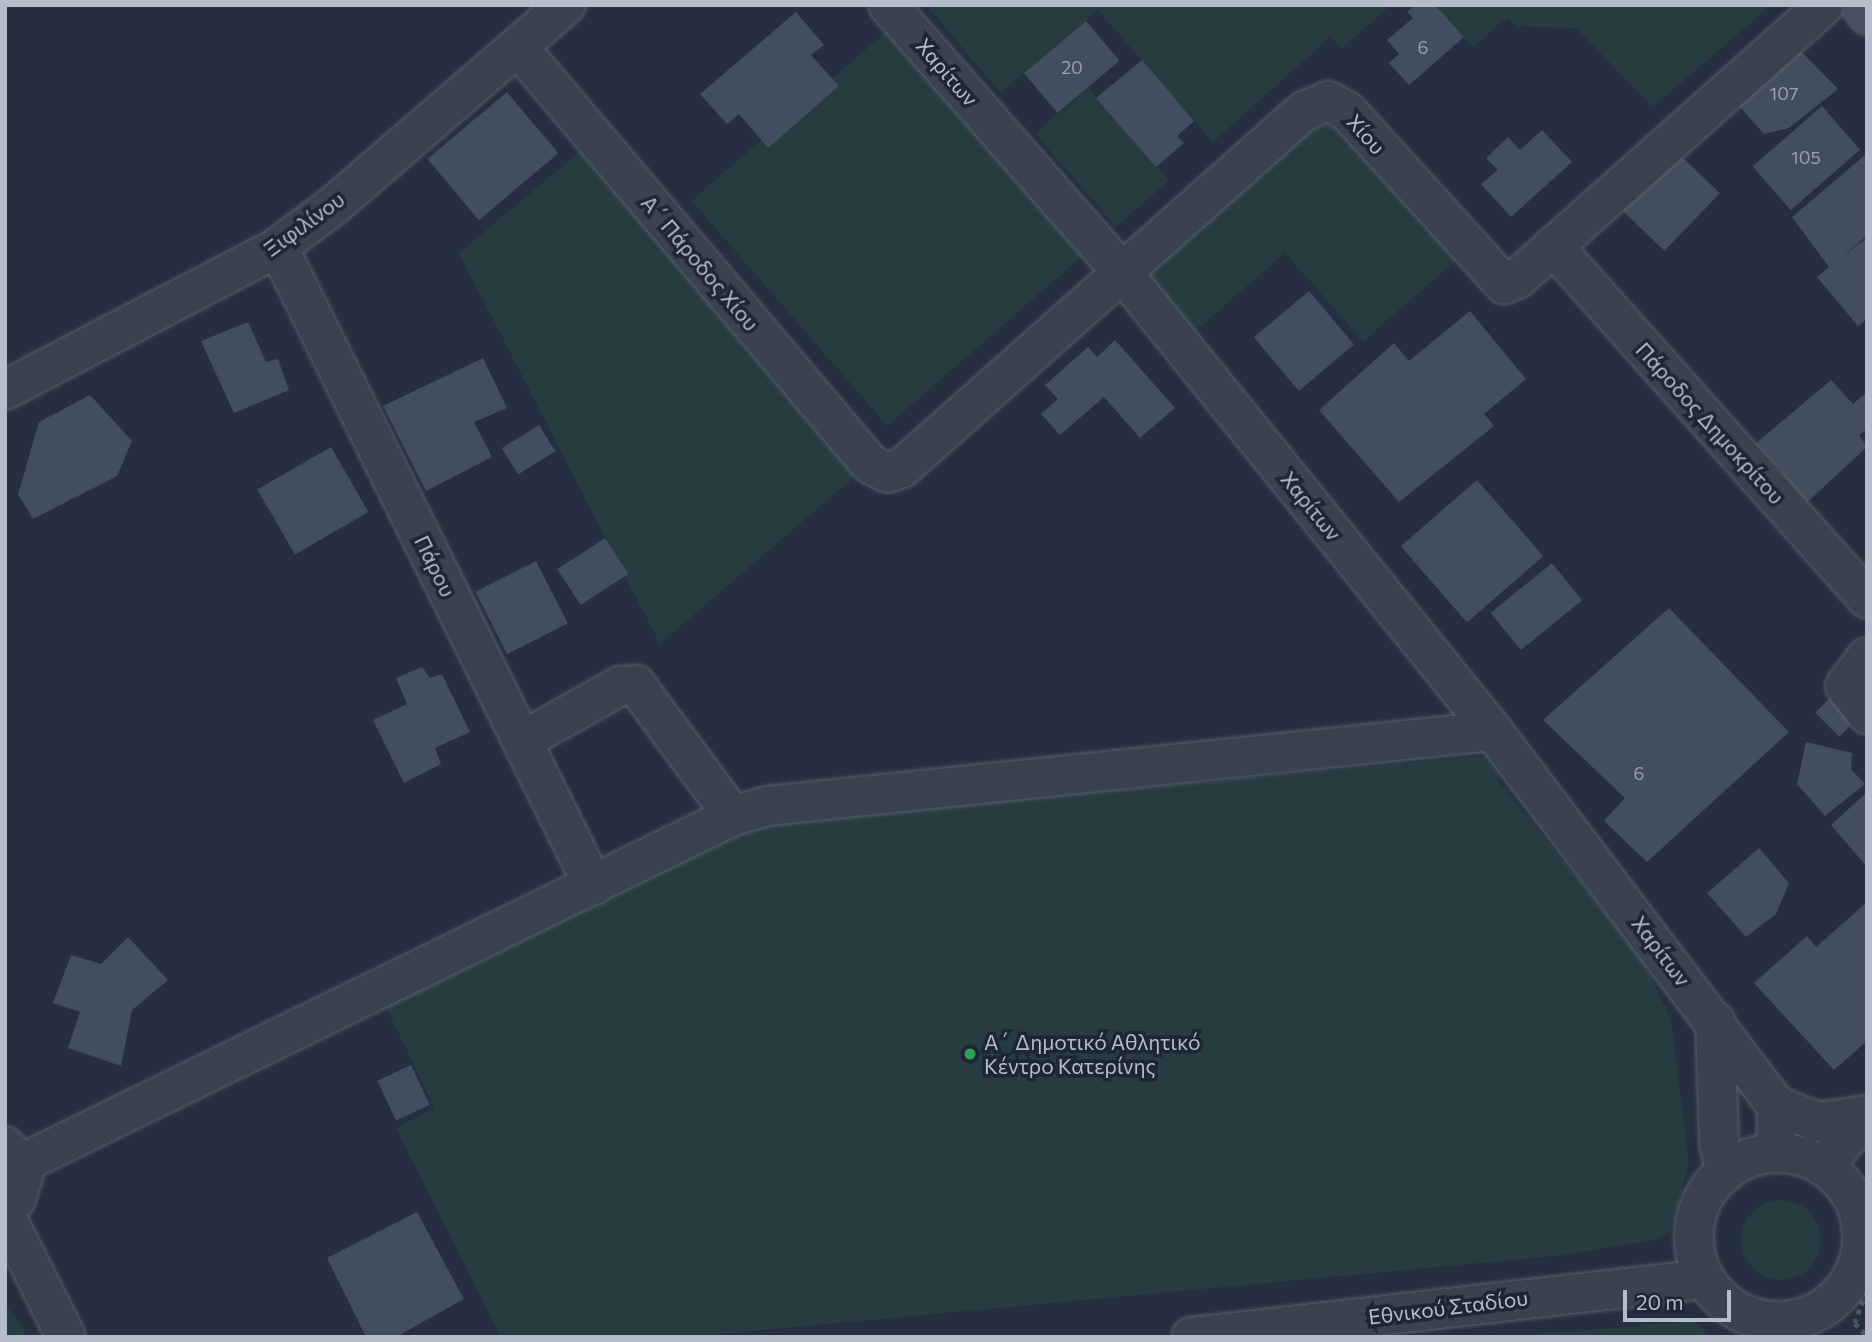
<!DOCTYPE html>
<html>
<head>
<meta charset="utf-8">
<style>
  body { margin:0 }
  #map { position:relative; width:1872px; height:1342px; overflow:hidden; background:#252f3f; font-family:Commissioner,sans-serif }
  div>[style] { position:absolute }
  .green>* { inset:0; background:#273c40; transform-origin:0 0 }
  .round { border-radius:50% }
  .building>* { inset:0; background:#424d5e; transform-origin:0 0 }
  .path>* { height:4.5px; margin-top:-2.25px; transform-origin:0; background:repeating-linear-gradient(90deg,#46595d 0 5px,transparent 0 10px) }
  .roads { filter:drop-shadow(0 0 2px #575f6d) drop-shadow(0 0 2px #575f6d) }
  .minor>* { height:38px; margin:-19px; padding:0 19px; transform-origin:19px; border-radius:19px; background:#3a414f }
  .tertiary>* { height:38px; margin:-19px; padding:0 19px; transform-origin:19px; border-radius:19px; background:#3a414f }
  .tertiary>.ring { margin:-19px; padding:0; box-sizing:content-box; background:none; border:38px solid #3a414f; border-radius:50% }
  .secondary>* { height:38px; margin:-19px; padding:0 19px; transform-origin:19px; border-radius:19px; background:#485062 }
  .dots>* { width:19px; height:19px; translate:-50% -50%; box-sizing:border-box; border:4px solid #1e2634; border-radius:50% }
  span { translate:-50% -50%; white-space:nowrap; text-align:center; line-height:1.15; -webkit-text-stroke:7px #1e2634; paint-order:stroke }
  .number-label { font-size:18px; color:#99a0af }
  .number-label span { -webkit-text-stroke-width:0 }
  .street-label { font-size:21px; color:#b6bcca }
  .poi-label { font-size:21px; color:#b6bcca }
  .left { translate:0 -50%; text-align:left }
  .frame { position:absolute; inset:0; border:7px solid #b6bcca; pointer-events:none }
  .scale { position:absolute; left:1623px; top:1290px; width:108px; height:32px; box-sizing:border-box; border:4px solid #b6bcca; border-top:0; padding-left:9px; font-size:21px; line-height:24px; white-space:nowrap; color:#b6bcca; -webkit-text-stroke:5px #1e2634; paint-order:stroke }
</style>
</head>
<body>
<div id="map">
  <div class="green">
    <div style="clip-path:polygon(927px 5px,1391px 5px,1342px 48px,1330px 37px,1213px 142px,1098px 10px,1000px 93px)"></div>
    <div style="clip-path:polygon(1435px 5px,1771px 5px,1653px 107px,1576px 28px,1517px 26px,1507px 17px,1473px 47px)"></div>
    <div style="left:894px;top:25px;width:298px;height:268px;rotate:49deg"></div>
    <div style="left:1088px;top:88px;width:123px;height:70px;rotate:49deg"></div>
    <div style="clip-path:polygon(1324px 125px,1341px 129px,1458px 259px,1363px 341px,1285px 253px,1195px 331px,1145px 276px,1308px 132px)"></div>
    <div style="clip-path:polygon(589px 144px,863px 469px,660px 644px,459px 253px)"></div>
    <div style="clip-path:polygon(1497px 755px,1499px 782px,1641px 956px,1671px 1020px,1689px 1163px,1671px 1231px,1655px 1240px,1555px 1256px,688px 1337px,501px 1337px,396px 1128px,435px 1108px,382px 999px,746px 824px)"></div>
    <div class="round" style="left:1741px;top:1200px;width:80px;height:80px"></div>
    <div style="clip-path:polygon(5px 1303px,28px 1337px,5px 1337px)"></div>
    <div style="clip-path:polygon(1695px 1321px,1710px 1337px,1504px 1337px)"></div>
  </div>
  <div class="building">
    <div style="clip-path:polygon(1415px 5px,1435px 5px,1464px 37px,1409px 85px,1389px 63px,1399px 54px,1387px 40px,1413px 18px,1407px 12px)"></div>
    <div style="clip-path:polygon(796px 12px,824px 45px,811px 55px,839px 86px,768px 148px,739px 114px,727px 124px,700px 94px)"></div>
    <div style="left:1086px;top:21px;width:52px;height:81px;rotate:50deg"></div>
    <div style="clip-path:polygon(1794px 44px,1838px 89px,1789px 128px,1764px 134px,1731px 97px)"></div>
    <div style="clip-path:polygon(1142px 60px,1194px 121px,1177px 136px,1184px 143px,1156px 167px,1096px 98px)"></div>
    <div style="left:507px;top:92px;width:80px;height:104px;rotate:50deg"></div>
    <div style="left:1822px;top:106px;width:58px;height:92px;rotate:49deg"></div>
    <div style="clip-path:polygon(1542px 130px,1572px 162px,1511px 217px,1481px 184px,1498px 170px,1486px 158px,1508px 137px,1520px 150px)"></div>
    <div style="left:1676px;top:151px;width:61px;height:80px;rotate:44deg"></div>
    <div style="clip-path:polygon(1865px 155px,1867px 236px,1840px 258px,1867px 238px,1867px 319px,1858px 326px,1817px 277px,1829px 267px,1792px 217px)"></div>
    <div style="left:1309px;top:291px;width:70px;height:72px;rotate:50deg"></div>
    <div style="clip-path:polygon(1470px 311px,1526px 379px,1484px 414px,1494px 426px,1399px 502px,1319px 410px,1394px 343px,1409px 361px)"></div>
    <div style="clip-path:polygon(248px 322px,266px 362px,278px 359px,289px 390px,234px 413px,201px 341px)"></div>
    <div style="clip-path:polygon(1115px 340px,1175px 408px,1140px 438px,1104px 397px,1060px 435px,1041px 414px,1058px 399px,1045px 385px,1088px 347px,1097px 357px)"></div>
    <div style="clip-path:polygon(483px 358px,507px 408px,474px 422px,492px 457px,426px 491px,383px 406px)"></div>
    <div style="clip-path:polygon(1831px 380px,1853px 404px,1867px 392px,1867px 429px,1859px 435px,1867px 447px,1802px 507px,1775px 478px,1782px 471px,1755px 444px)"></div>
    <div style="clip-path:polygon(90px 395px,132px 441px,117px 476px,33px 519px,18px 494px,39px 422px)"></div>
    <div style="left:539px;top:425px;width:31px;height:44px;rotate:58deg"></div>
    <div style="left:331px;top:447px;width:75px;height:85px;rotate:60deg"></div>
    <div style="left:1477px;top:480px;width:101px;height:101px;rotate:49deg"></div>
    <div style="left:605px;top:538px;width:43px;height:57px;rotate:57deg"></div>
    <div style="left:536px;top:561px;width:70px;height:68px;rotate:63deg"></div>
    <div style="left:1552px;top:563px;width:48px;height:79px;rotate:51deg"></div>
    <div style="clip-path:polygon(1669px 608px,1789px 732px,1647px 862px,1604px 821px,1625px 798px,1543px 720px)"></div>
    <div style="clip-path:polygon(422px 667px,430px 678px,442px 674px,470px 732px,435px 748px,441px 764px,404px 783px,373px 720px,407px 704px,396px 678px)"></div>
    <div style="left:1835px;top:693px;width:34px;height:28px;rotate:45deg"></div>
    <div style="clip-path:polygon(1806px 742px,1852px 753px,1851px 769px,1865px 784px,1825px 816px,1797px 784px)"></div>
    <div style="clip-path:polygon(1867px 792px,1867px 867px,1831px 825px)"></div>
    <div style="clip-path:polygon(1759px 848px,1789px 883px,1776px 914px,1746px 937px,1707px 893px)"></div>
    <div style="clip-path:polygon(1867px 902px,1867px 1041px,1834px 1070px,1754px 983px,1807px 936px,1816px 947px)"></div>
    <div style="clip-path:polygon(128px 937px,168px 980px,132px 1010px,121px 1066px,68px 1048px,80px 1012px,53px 1003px,71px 955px,101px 964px)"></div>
    <div style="left:411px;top:1065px;width:44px;height:37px;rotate:65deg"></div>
    <div style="clip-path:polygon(417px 1212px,464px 1299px,396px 1337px,366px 1337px,327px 1258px)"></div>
  </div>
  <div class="path">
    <div style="left:1867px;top:1291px;width:34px;rotate:111deg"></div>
    <div style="left:1855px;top:1323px;width:18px;rotate:47deg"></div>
  </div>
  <div class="roads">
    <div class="minor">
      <div style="left:888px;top:5px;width:356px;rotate:48.8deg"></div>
      <div style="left:1123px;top:273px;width:589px;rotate:51.07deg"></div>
      <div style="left:1493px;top:731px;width:470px;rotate:52.9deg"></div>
      <div style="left:1777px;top:1106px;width:47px;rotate:91.2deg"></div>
      <div style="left:518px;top:47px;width:546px;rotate:49.83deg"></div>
      <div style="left:870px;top:464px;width:20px;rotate:27deg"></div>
      <div style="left:888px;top:473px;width:15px;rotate:-20deg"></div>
      <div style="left:902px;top:468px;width:538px;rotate:-41.61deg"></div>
      <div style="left:1304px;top:111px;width:26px;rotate:-23deg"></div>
      <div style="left:1328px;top:101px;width:21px;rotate:28deg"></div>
      <div style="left:1347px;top:111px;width:234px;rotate:47.8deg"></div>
      <div style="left:1504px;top:284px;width:14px;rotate:-21deg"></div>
      <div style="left:1517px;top:279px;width:411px;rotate:-41.7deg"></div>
      <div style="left:1553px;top:246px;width:472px;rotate:48.3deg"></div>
      <div style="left:278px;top:247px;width:712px;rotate:63.72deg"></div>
      <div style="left:5px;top:390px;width:308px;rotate:-27.6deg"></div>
      <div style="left:278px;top:247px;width:69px;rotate:-36.7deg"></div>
      <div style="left:333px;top:206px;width:308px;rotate:-40.8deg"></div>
      <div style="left:1867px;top:657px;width:36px;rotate:127deg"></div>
      <div style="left:1845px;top:686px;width:36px;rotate:52deg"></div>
      <div style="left:522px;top:741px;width:112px;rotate:-29.3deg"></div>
      <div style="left:620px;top:686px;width:16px;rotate:-4deg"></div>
      <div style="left:636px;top:685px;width:163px;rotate:53.5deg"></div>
      <div style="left:1715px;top:1021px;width:123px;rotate:88.1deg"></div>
      <div style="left:1719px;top:1144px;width:29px;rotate:76deg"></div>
      <div style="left:1777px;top:1106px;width:44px;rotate:21.3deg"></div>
      <div style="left:1818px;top:1122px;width:49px;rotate:-8.1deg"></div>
      <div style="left:21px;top:1164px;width:792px;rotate:-26.05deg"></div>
      <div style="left:733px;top:816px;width:35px;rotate:-16deg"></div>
      <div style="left:767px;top:806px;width:730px;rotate:-5.9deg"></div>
    </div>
    <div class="tertiary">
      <div style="left:5px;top:1146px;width:24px;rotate:48deg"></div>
      <div style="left:21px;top:1164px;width:12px;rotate:81deg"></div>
      <div style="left:23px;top:1176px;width:24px;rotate:107deg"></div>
      <div style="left:16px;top:1199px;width:14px;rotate:144deg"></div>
      <div class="ring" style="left:1694px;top:1153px;width:130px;height:130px"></div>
      <div style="left:1823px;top:1166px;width:67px;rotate:-48.7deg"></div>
      <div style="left:5px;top:1215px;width:136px;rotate:63.4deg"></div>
      <div style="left:1191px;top:1337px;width:517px;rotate:-6.44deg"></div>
    </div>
    <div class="secondary">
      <div style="left:1860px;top:5px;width:12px;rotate:55deg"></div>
    </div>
  </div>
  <div class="dots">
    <div style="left:970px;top:1054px;background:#2e9e5b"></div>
  </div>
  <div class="number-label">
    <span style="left:1423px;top:47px">6</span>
    <span style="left:1072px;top:67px">20</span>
    <span style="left:1784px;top:93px">107</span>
    <span style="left:1806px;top:157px">105</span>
    <span style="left:1639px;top:773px">6</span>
  </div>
  <div class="street-label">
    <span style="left:947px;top:72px;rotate:49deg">Χαρίτων</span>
    <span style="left:1366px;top:134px;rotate:48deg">Χίου</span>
    <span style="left:304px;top:224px;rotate:-36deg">Ξιφιλίνου</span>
    <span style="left:700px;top:263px;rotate:50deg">Α΄ Πάροδος Χίου</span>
    <span style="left:1710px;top:423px;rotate:48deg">Πάροδος Δημοκρίτου</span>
    <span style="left:1311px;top:506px;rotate:51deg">Χαρίτων</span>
    <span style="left:435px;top:566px;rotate:64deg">Πάρου</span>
    <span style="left:1661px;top:951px;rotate:53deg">Χαρίτων</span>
    <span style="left:1448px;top:1307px;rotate:-7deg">Εθνικού Σταδίου</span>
  </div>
  <div class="poi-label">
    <span class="left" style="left:984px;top:1054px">Α΄ Δημοτικό Αθλητικό<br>Κέντρο Κατερίνης</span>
  </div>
  <div class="frame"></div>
  <div class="scale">20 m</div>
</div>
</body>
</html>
